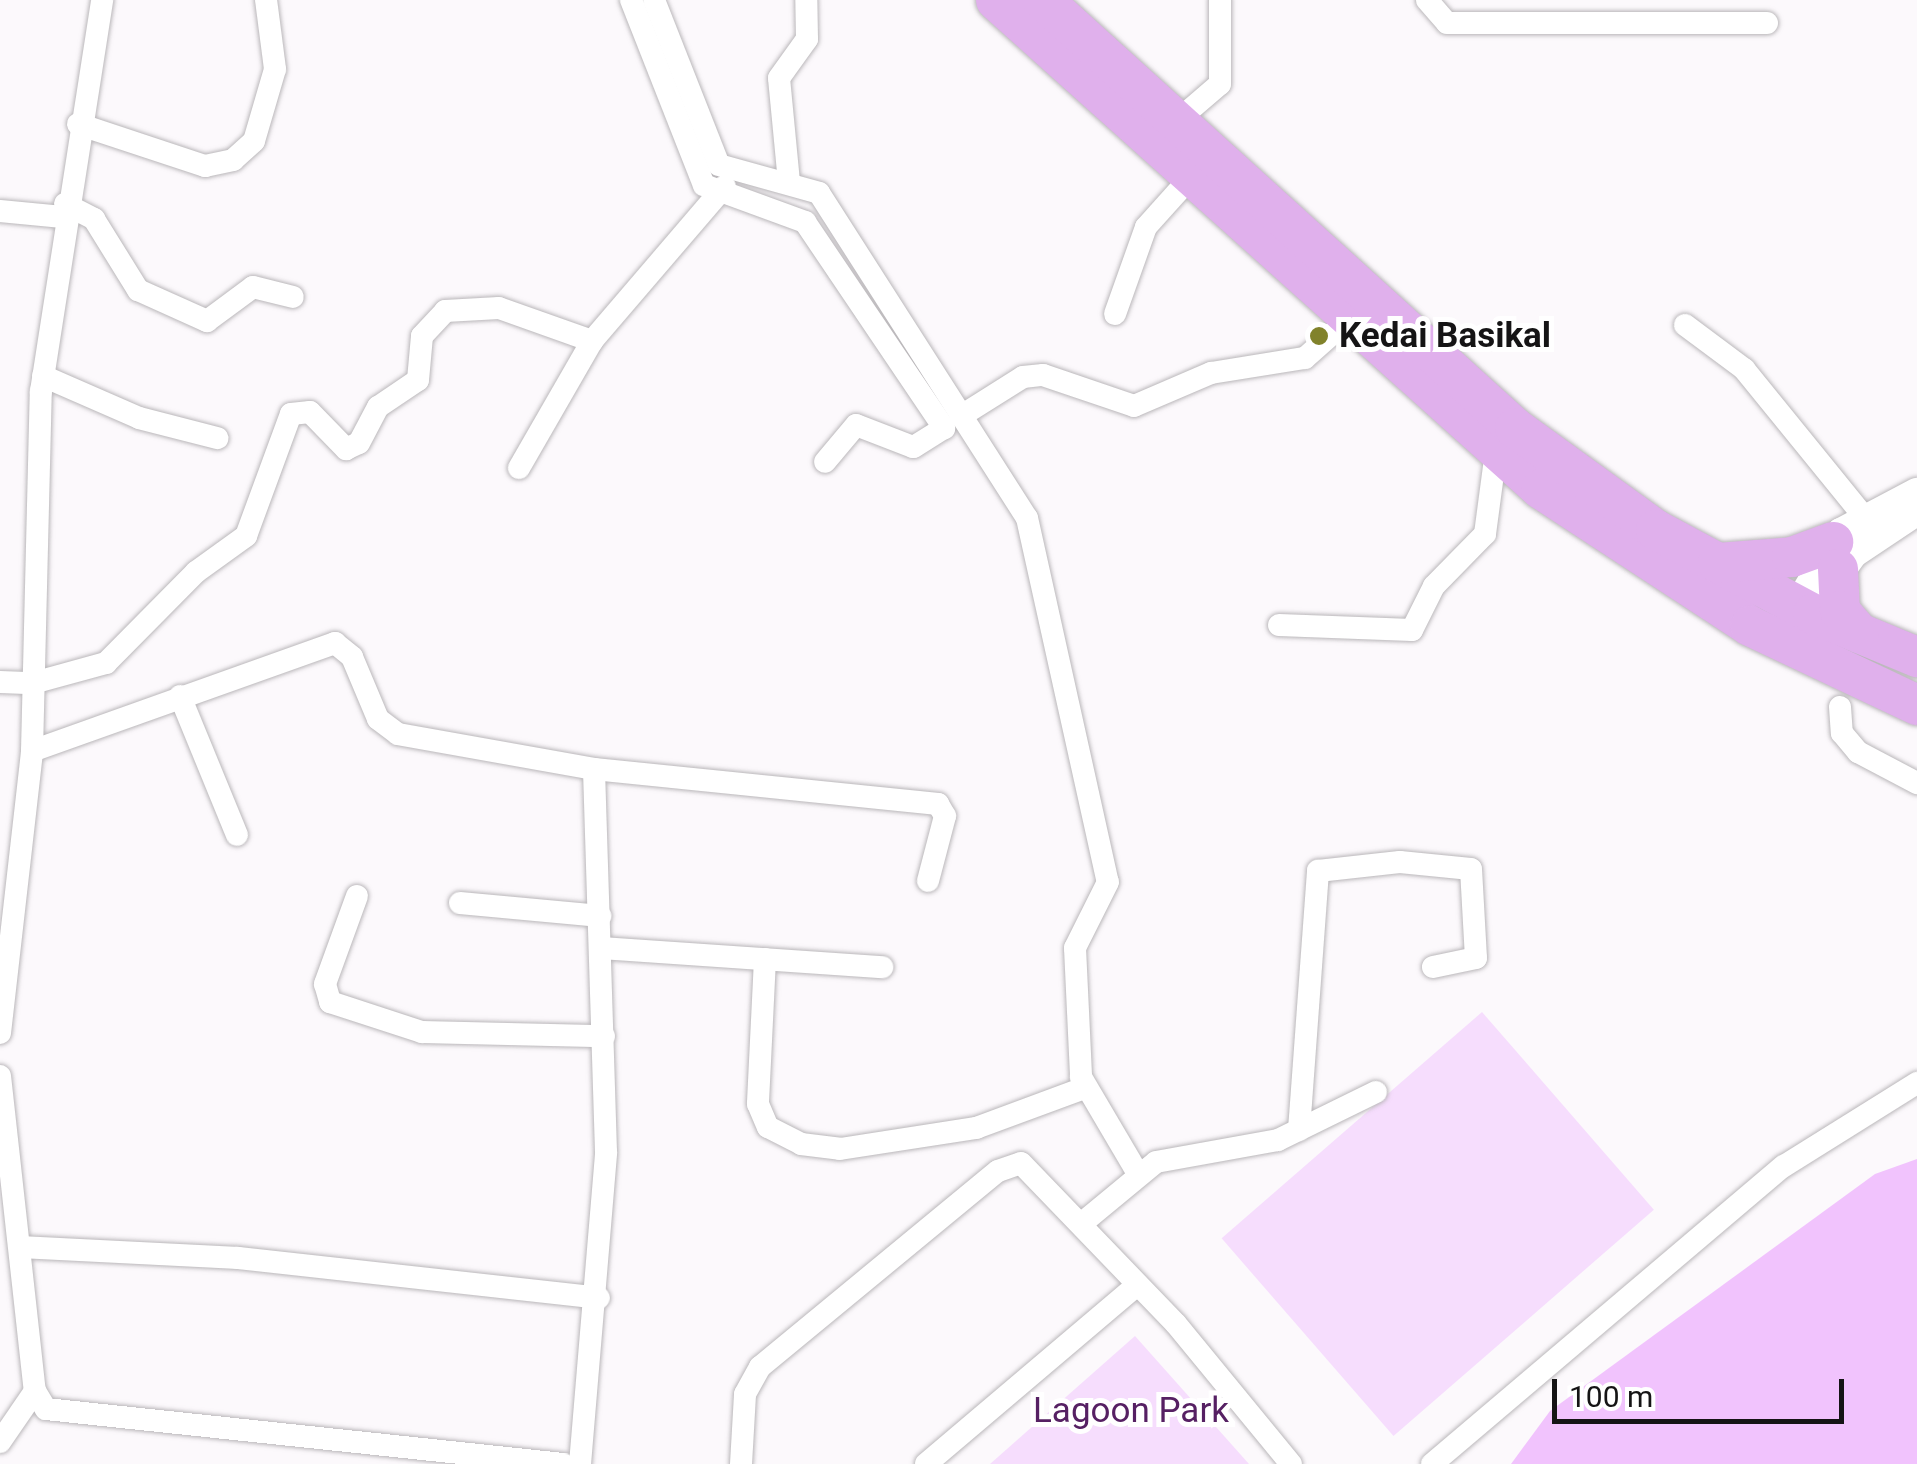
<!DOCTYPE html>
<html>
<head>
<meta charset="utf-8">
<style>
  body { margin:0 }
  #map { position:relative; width:1917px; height:1464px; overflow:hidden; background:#fcf9fc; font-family:Roboto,sans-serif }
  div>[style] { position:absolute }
  .green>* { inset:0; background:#f6ddfd; transform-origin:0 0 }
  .water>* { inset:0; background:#f1c3fd }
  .roads { filter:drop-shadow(0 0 2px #bab7ba) drop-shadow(0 0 2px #bab7ba) }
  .minor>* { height:22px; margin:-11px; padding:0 11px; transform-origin:11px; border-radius:11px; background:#fff }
  .tertiary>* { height:30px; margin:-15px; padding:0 15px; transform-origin:15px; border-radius:15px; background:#fff }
  .trunk>* { height:40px; margin:-20px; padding:0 20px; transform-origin:20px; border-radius:20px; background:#e0b0ec }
  .dots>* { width:28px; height:28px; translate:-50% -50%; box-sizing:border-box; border:5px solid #fff; border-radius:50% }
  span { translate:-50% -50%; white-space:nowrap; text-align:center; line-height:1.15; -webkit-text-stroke:10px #fff; paint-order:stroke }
  .poi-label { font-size:35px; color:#151415; font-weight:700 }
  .left { translate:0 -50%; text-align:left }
  .park-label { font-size:35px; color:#562063 }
  .scale { position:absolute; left:1552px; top:1379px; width:292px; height:45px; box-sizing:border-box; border:5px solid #151415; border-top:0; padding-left:12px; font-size:30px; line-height:35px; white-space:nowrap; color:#151415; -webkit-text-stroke:8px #fff; paint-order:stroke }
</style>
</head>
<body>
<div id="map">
  <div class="green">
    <div style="left:1482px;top:1012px;width:262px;height:345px;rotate:49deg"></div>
    <div style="clip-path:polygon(1135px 1336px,1249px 1464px,990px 1464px)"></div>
  </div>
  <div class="water">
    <div style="clip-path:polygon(1917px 1159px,1917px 1464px,1511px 1464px,1550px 1411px,1875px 1174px)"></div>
  </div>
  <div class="roads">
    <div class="minor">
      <div style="left:631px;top:0;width:199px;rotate:68.5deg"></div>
      <div style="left:704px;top:185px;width:108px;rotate:20.1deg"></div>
      <div style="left:805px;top:222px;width:249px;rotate:56deg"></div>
      <div style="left:944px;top:428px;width:36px;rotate:148deg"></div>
      <div style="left:913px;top:447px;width:61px;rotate:-158.9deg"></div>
      <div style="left:856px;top:425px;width:48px;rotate:130deg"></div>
      <div style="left:654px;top:0;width:177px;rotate:68.5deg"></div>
      <div style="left:719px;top:165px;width:104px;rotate:15.6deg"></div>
      <div style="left:819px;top:193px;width:386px;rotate:57.4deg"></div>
      <div style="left:1027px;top:518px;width:373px;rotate:77.5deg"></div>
      <div style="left:1108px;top:882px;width:74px;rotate:116.6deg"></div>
      <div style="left:1075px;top:948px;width:129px;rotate:87.3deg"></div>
      <div style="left:1081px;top:1077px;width:110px;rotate:59.5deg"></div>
      <div style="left:1427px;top:0;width:30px;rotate:49deg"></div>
      <div style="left:1447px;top:23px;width:320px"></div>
      <div style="left:1178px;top:120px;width:55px;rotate:-40.6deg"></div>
      <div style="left:1220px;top:84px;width:84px;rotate:-90deg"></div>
      <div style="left:78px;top:124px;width:134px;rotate:18.3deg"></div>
      <div style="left:205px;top:166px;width:29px;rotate:-12deg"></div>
      <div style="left:233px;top:160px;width:28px;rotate:-42deg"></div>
      <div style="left:254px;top:141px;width:75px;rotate:-73.7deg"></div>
      <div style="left:275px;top:69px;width:70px;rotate:-97.4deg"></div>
      <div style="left:789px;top:182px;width:104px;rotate:-95.5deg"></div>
      <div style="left:779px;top:78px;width:48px;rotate:-54.3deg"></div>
      <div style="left:807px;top:39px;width:39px;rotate:-91deg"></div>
      <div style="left:65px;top:204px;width:33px;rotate:27deg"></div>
      <div style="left:94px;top:219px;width:84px;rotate:58.2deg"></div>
      <div style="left:138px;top:290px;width:76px;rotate:24.2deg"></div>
      <div style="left:207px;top:321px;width:57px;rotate:-36.5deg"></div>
      <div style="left:253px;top:287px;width:41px;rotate:14deg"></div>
      <div style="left:0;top:211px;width:63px;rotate:5.4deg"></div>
      <div style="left:1115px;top:314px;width:92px;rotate:-70.4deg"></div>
      <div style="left:1146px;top:227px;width:69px;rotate:-48deg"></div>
      <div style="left:1685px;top:325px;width:74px;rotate:36.7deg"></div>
      <div style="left:1744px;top:369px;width:208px;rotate:50.9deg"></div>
      <div style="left:43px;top:376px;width:105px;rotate:23.6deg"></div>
      <div style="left:139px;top:418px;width:81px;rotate:14.4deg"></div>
      <div style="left:961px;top:416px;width:73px;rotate:-32.2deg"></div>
      <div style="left:1023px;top:377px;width:20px;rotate:-6deg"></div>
      <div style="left:1043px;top:375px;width:96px;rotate:18.8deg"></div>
      <div style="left:1134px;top:406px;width:84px;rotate:-23.2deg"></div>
      <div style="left:1211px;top:373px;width:95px;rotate:-9.1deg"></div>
      <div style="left:1305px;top:358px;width:59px;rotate:-41.6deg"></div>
      <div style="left:519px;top:468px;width:146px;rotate:-60.1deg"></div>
      <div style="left:592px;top:341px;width:204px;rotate:-49.4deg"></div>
      <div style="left:1279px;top:625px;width:133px;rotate:2.2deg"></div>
      <div style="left:1412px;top:630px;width:49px;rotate:-63.4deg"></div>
      <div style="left:1434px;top:586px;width:73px;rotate:-45.6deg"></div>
      <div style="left:1485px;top:534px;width:83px;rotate:-82.4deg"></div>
      <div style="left:0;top:682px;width:33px;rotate:2deg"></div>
      <div style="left:33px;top:683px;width:76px;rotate:-15.3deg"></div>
      <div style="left:106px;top:663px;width:128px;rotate:-45.3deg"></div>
      <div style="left:196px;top:572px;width:62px;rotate:-35.8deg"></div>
      <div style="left:246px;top:536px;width:130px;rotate:-69.8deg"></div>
      <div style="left:291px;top:414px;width:19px;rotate:-6deg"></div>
      <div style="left:310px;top:412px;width:52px;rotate:45.8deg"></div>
      <div style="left:346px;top:449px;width:14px;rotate:-25deg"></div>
      <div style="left:359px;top:443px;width:41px;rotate:-62.2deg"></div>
      <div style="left:378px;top:407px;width:48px;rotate:-34deg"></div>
      <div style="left:418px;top:380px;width:44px;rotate:-84.8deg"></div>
      <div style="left:422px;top:336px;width:34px;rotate:-47deg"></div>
      <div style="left:445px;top:311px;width:54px;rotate:-3.2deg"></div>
      <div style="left:499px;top:308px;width:99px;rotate:19.5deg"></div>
      <div style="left:180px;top:696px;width:150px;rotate:67.7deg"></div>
      <div style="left:1840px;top:707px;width:26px;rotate:86deg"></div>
      <div style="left:1842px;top:733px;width:25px;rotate:50deg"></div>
      <div style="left:1858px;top:752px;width:67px;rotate:27.7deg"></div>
      <div style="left:32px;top:751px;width:322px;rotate:-19.6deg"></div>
      <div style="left:335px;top:643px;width:22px;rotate:39deg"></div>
      <div style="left:352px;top:657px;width:67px;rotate:67.2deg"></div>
      <div style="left:378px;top:719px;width:25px;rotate:37deg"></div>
      <div style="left:398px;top:734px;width:199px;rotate:10.1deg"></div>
      <div style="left:594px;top:769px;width:346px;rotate:5.8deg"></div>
      <div style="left:938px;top:804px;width:14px;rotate:60deg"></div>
      <div style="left:945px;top:816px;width:67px;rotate:104.7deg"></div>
      <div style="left:357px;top:896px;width:94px;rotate:110deg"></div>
      <div style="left:325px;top:984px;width:19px;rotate:74deg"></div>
      <div style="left:330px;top:1002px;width:97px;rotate:18.1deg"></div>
      <div style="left:422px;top:1032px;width:182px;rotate:1.3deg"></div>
      <div style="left:460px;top:903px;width:141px;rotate:5.3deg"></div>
      <div style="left:601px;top:948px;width:282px;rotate:3.9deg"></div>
      <div style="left:765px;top:959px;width:145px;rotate:92.8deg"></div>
      <div style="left:758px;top:1104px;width:25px;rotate:67deg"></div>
      <div style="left:768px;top:1127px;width:37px;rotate:27deg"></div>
      <div style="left:801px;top:1144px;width:39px;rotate:7deg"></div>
      <div style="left:840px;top:1149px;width:138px;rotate:-8.8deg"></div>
      <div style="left:976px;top:1128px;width:115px;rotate:-20.3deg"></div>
      <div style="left:0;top:1033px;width:284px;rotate:-83.5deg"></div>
      <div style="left:32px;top:751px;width:360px;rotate:-88.6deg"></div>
      <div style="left:41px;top:391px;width:396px;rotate:-81.1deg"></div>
      <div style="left:0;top:1076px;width:317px;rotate:83.7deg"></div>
      <div style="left:35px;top:1391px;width:21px;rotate:59deg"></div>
      <div style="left:46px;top:1409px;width:520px;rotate:6.07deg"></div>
      <div style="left:1299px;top:1130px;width:260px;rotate:-85.8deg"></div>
      <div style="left:1318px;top:871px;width:82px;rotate:-6.3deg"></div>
      <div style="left:1400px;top:862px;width:71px;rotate:5.6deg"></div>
      <div style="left:1471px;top:869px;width:89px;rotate:86.8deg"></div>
      <div style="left:1476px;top:958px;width:44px;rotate:168.2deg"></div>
      <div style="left:1081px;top:1224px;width:97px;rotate:-39.6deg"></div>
      <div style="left:1156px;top:1162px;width:124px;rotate:-10.2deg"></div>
      <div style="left:1278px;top:1140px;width:109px;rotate:-26.1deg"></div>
      <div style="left:21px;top:1247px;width:217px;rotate:2.9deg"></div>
      <div style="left:238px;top:1258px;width:363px;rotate:6.3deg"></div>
      <div style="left:0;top:1442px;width:62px;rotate:-55.5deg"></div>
      <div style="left:580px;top:1464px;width:313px;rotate:-85.2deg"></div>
      <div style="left:606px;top:1152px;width:383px;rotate:-91.8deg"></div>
      <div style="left:741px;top:1464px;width:70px;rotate:-86.7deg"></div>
      <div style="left:745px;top:1394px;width:31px;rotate:-61deg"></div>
      <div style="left:760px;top:1367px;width:308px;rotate:-39.5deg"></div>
      <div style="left:998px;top:1171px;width:24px;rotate:-19deg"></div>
      <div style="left:1021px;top:1163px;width:223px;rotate:46.1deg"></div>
      <div style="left:1176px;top:1324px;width:181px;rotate:50.6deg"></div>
      <div style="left:926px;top:1464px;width:277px;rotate:-40.3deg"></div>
      <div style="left:1432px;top:1464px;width:461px;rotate:-40.3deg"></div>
      <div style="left:1784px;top:1166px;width:157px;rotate:-32deg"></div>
    </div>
    <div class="tertiary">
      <div style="left:1829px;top:586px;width:41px;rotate:-54deg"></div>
      <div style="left:1853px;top:553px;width:72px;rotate:-33.7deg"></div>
      <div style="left:1798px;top:606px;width:85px;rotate:-59.5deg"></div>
      <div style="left:1841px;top:533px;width:86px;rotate:-27.8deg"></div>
    </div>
    <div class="trunk">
      <div style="left:996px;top:0;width:732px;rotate:41.9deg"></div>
      <div style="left:1541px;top:489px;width:250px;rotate:33.2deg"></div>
      <div style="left:1750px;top:626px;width:185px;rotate:25.3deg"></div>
      <div style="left:1043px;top:0;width:637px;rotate:42.2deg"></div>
      <div style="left:1515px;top:428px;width:174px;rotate:35.9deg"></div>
      <div style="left:1656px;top:530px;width:178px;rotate:28.1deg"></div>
      <div style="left:1813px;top:614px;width:113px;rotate:22.5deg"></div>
      <div style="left:1718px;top:563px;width:74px;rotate:-4.6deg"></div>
      <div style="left:1792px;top:557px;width:44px;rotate:-20.1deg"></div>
      <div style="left:1838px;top:569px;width:42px;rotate:87.3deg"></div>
      <div style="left:1840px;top:611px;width:29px;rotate:49deg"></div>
    </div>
  </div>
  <div class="dots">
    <div style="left:1319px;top:336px;background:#81822b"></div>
  </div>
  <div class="poi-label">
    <span class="left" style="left:1339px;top:336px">Kedai Basikal</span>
  </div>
  <div class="park-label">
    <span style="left:1131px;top:1411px">Lagoon Park</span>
  </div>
  <div class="scale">100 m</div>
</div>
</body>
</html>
